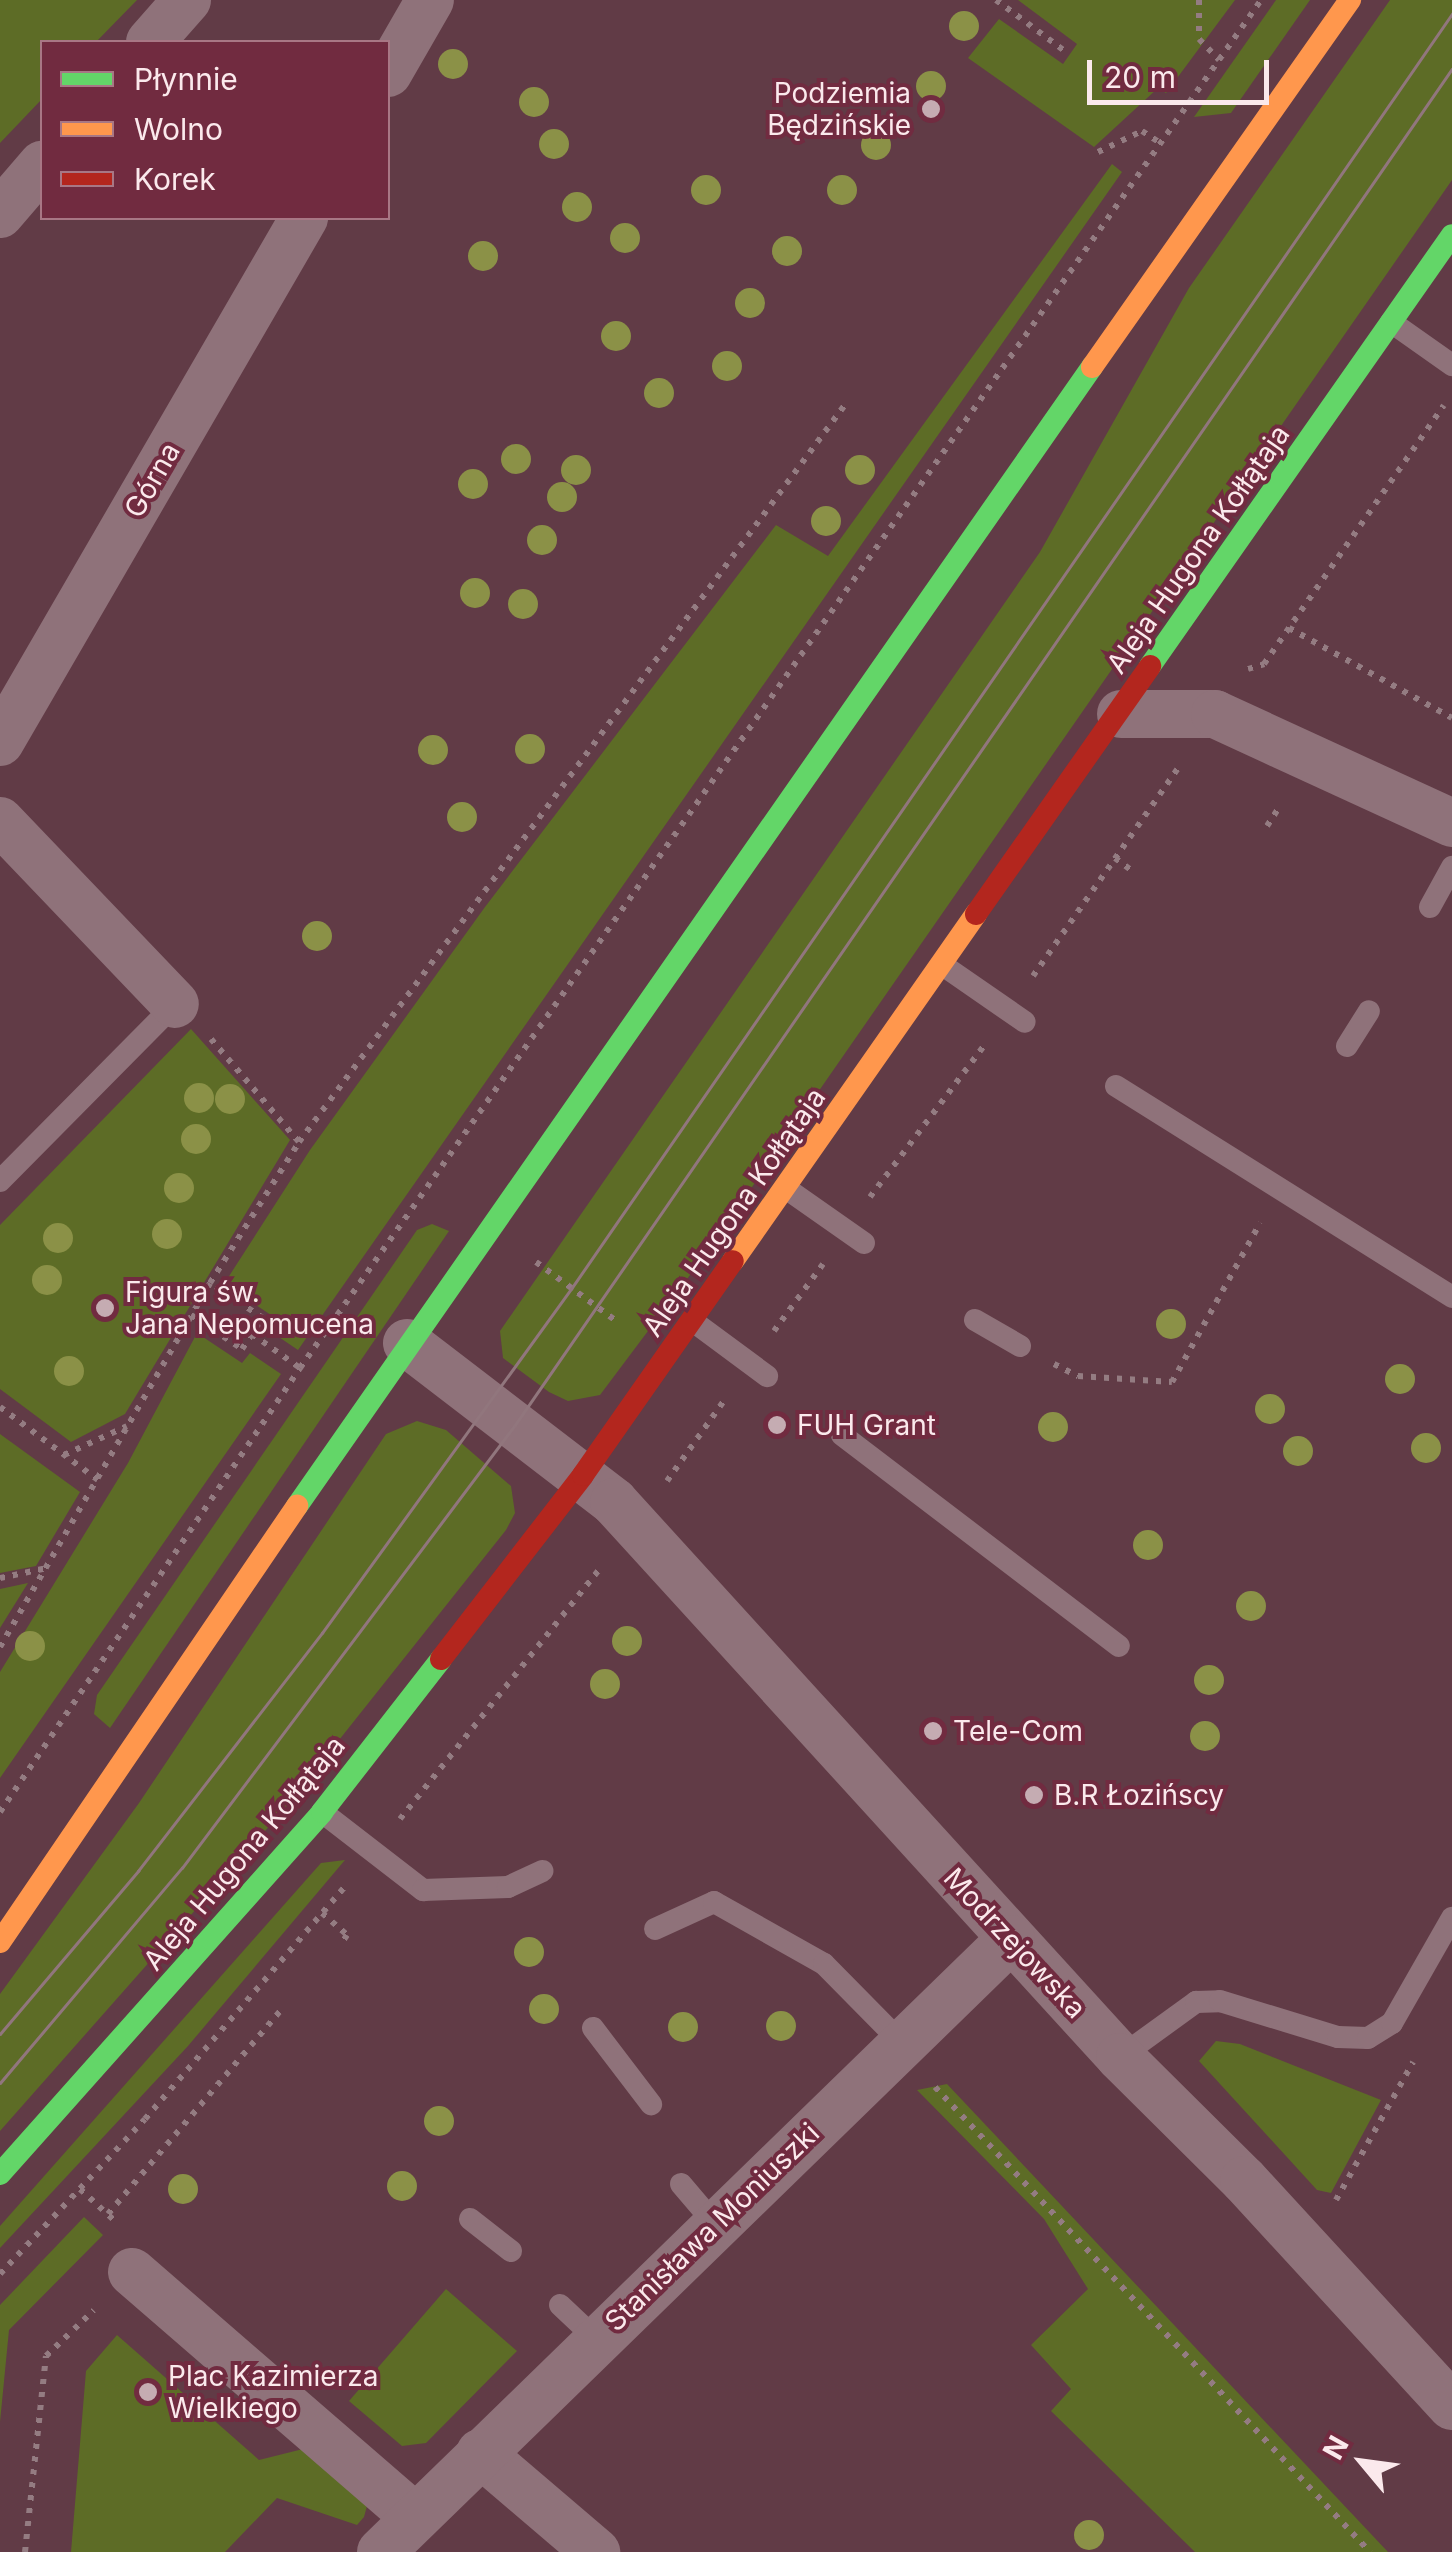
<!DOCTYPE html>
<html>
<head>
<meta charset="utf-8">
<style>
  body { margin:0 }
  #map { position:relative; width:1452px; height:2552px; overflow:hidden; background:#613b46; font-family:Inter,sans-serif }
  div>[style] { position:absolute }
  .green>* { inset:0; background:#5d6c26 }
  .path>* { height:6px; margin-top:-3px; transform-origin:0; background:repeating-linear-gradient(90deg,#947c82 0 5px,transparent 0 13px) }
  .lane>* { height:22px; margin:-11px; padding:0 11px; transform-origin:11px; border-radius:11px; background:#8f727a }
  .street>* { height:48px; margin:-24px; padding:0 24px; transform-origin:24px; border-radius:24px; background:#8f727a }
  .fast>* { height:22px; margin:-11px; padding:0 11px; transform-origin:11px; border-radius:11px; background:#63d668 }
  .slow>* { height:22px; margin:-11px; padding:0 11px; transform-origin:11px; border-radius:11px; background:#ff974d }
  .jam>* { height:22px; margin:-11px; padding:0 11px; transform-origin:11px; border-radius:11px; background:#b3261e }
  .tram>* { height:2.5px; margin:-1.25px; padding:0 1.25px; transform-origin:1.25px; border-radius:1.25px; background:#91767d }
  .trees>* { width:30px; height:30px; margin:-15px; border-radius:50%; background:#8b9147 }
  .dots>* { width:28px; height:28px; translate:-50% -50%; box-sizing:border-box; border:5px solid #712b40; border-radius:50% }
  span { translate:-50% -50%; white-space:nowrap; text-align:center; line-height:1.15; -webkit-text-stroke:8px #712b40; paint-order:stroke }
  .poi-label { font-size:28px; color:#fbe9ec }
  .right { translate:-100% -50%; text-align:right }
  .left { translate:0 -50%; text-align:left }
  .street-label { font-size:28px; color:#fbe9ec }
  .legend { position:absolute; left:40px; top:40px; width:350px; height:180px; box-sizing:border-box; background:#712b40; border:2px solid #a87785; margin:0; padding:12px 18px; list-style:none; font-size:30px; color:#fbe9ec }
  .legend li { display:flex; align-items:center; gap:20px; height:50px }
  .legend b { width:50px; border:2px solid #a87785 }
  .north { position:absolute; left:1312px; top:2412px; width:100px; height:100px; -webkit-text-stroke:8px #712b40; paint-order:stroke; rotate:299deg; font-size:28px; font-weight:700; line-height:40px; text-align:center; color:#fbe9ec }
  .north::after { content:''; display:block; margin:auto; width:35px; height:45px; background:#fbe9ec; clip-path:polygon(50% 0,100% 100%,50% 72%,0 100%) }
  .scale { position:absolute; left:1087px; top:60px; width:182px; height:45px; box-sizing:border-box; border:5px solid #fbe9ec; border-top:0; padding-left:12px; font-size:30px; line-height:35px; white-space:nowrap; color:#fbe9ec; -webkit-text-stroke:8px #712b40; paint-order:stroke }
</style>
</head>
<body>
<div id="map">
  <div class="green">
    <div style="clip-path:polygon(0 0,137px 0,96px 42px,42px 42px,42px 99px,0 143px)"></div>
    <div style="clip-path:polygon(1018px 0,1235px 0,1166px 93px,1158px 88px,1094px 147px,968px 58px,999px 19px,1063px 64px,1077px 44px)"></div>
    <div style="clip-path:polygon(1276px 0,1310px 0,1231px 113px,1194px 117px)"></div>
    <div style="clip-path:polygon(1390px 0,1452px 0,1452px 180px,702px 1259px,600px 1395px,568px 1401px,549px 1392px,503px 1358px,500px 1331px,1040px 552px,1189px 288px)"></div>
    <div style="clip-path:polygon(1112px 164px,1122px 172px,298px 1350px,264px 1327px,271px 1315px,224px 1284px,310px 1150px,485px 907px,776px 525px,828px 556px)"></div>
    <div style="clip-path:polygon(191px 1029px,290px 1140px,125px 1414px,71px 1442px,0 1389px,0 1225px)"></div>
    <div style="clip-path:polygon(432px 1224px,449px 1231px,110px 1728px,94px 1714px,97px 1695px,417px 1230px)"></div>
    <div style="clip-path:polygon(197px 1333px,242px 1363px,250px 1353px,281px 1374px,0 1778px,0 1672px,128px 1463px)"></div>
    <div style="clip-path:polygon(417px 1421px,446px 1430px,511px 1486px,515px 1513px,506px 1530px,281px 1813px,0 2131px,0 1994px,139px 1803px,386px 1434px)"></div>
    <div style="clip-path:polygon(0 1434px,80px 1492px,36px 1566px,0 1573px)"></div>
    <div style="clip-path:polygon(28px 1583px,0 1628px,0 1589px)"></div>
    <div style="clip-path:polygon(345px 1860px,188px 2046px,0 2248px,0 2226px,321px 1863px)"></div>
    <div style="clip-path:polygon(1216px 2041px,1240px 2044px,1381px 2100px,1331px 2193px,1317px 2190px,1199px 2061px)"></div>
    <div style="clip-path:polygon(947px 2084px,1388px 2552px,1195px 2552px,1051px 2411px,1071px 2389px,1031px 2345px,1088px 2289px,1044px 2219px,917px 2090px)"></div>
    <div style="clip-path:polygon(84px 2217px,103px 2235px,9px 2330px,0 2422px,0 2305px)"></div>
    <div style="clip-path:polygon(446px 2289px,517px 2351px,426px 2443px,402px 2446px,349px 2401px)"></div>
    <div style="clip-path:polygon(117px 2335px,259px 2460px,315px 2446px,367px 2506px,364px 2517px,357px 2525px,277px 2498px,225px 2552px,71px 2552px,86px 2371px)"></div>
  </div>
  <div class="path">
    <div style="left:996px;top:0;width:87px;rotate:36.6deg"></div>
    <div style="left:1199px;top:0;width:39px;rotate:90deg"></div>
    <div style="left:1199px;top:39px;width:29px;rotate:46deg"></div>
    <div style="left:1098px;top:152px;width:49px;rotate:-25.5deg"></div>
    <div style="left:1142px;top:131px;width:20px;rotate:33deg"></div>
    <div style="left:1289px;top:628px;width:186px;rotate:28.9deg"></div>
    <div style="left:1248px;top:669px;width:17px;rotate:-17deg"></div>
    <div style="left:1264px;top:664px;width:315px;rotate:-55.2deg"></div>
    <div style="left:1267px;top:826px;width:24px;rotate:-57deg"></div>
    <div style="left:1115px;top:858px;width:21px;rotate:37deg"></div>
    <div style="left:1033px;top:976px;width:254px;rotate:-55.1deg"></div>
    <div style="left:211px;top:1039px;width:135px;rotate:49.5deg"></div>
    <div style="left:870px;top:1197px;width:193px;rotate:-53deg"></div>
    <div style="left:536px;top:1262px;width:103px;rotate:36.3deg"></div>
    <div style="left:191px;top:1315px;width:61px;rotate:33.7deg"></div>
    <div style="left:242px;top:1349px;width:37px;rotate:-56deg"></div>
    <div style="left:263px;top:1318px;width:64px;rotate:-146.6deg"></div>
    <div style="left:774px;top:1331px;width:83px;rotate:-53.8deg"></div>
    <div style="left:252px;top:1334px;width:59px;rotate:35.3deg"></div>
    <div style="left:1054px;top:1364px;width:27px;rotate:27deg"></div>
    <div style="left:1078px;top:1376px;width:94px;rotate:3.7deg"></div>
    <div style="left:1172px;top:1382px;width:182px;rotate:-61deg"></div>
    <div style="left:0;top:1407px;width:122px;rotate:36.7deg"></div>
    <div style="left:64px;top:1455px;width:69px;rotate:-24.7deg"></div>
    <div style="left:667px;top:1481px;width:102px;rotate:-54.6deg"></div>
    <div style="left:0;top:1578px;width:48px;rotate:-12deg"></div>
    <div style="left:0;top:1647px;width:420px;rotate:-60deg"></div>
    <div style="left:210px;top:1283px;width:167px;rotate:-57.7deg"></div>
    <div style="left:299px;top:1142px;width:916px;rotate:-53.48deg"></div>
    <div style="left:0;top:1812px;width:536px;rotate:-55.95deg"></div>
    <div style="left:300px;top:1368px;width:1672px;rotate:-54.91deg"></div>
    <div style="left:400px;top:1819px;width:322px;rotate:-51.4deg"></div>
    <div style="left:322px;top:1913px;width:33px;rotate:41deg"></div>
    <div style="left:347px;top:1935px;width:7px;rotate:124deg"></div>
    <div style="left:935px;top:2087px;width:637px;rotate:46.91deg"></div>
    <div style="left:80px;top:2189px;width:49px;rotate:42.5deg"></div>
    <div style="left:1336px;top:2200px;width:158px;rotate:-60.8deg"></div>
    <div style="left:108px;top:2214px;width:267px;rotate:-49.7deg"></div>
    <div style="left:0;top:2274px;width:212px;rotate:-46.9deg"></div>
    <div style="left:145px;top:2119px;width:311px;rotate:-49.3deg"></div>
    <div style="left:25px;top:2552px;width:197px;rotate:-83.9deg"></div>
    <div style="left:46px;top:2356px;width:66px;rotate:-43.8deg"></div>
  </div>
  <div class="lane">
    <div style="left:1391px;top:322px;width:75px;rotate:35.2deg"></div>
    <div style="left:1430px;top:907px;width:46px;rotate:-61.2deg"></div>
    <div style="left:944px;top:966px;width:98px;rotate:34.7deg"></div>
    <div style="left:1347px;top:1046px;width:41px;rotate:-57.8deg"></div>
    <div style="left:1116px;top:1086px;width:397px;rotate:32.1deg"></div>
    <div style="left:0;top:1181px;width:249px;rotate:-45.3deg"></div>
    <div style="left:787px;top:1189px;width:94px;rotate:35deg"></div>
    <div style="left:975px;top:1320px;width:52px;rotate:30deg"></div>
    <div style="left:694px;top:1322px;width:91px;rotate:36.5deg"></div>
    <div style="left:842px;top:1435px;width:348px;rotate:37.3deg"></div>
    <div style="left:322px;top:1812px;width:128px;rotate:37.7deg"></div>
    <div style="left:423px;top:1890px;width:85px;rotate:-2deg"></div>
    <div style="left:508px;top:1887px;width:38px;rotate:-25deg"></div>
    <div style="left:655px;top:1929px;width:65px;rotate:-24.6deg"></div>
    <div style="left:714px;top:1902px;width:126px;rotate:29.4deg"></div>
    <div style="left:824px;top:1964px;width:111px;rotate:45.4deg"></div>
    <div style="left:593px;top:2028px;width:96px;rotate:52.7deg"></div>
    <div style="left:1120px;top:2057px;width:94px;rotate:-35.9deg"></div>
    <div style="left:1196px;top:2002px;width:24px;rotate:-2deg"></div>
    <div style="left:1220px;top:2001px;width:123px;rotate:17deg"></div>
    <div style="left:1338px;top:2037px;width:30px;rotate:2deg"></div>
    <div style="left:1368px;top:2038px;width:28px;rotate:-32deg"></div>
    <div style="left:1392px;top:2023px;width:121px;rotate:-60.3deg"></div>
    <div style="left:681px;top:2184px;width:52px;rotate:49.6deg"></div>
    <div style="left:470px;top:2219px;width:52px;rotate:38deg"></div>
    <div style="left:560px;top:2305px;width:50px;rotate:43.4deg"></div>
  </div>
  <div class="street">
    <div style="left:150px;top:42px;width:56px;rotate:-48.6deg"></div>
    <div style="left:388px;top:73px;width:84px;rotate:-60.1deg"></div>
    <div style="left:0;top:214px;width:65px;rotate:-49.4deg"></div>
    <div style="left:1121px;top:714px;width:94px"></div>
    <div style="left:1215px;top:714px;width:261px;rotate:24.7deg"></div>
    <div style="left:0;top:742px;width:606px;rotate:-59.88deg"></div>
    <div style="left:0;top:821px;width:253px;rotate:46.3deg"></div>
    <div style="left:407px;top:1343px;width:261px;rotate:37.5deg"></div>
    <div style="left:614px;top:1502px;width:751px;rotate:47.64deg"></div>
    <div style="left:1120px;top:2057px;width:175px;rotate:44.8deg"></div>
    <div style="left:1244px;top:2180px;width:307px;rotate:47.4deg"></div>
    <div style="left:132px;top:2272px;width:374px;rotate:40.9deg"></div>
    <div style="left:480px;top:2453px;width:153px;rotate:40.5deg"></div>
    <div style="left:381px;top:2552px;width:879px;rotate:-44.22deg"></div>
  </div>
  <div class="fast">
    <div style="left:1150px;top:666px;width:526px;rotate:-54.98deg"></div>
    <div style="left:297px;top:1506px;width:1389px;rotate:-55.09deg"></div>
    <div style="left:0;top:2174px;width:484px;rotate:-48.3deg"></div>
    <div style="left:322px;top:1812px;width:194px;rotate:-52.1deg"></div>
  </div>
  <div class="slow">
    <div style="left:1092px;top:367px;width:449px;rotate:-54.9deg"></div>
    <div style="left:733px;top:1261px;width:424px;rotate:-55deg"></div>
    <div style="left:0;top:1942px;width:528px;rotate:-55.74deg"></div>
  </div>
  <div class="jam">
    <div style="left:976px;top:914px;width:303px;rotate:-54.9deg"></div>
    <div style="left:441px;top:1659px;width:232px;rotate:-52.3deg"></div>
    <div style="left:583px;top:1475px;width:261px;rotate:-55deg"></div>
  </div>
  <div class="tram">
    <div style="left:0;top:2034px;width:214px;rotate:-49.7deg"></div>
    <div style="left:138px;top:1871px;width:301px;rotate:-52.3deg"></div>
    <div style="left:322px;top:1633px;width:425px;rotate:-54.1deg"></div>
    <div style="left:571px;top:1289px;width:1550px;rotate:-55.36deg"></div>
    <div style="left:0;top:2083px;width:282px;rotate:-49.8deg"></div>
    <div style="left:182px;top:1868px;width:554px;rotate:-53.07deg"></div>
    <div style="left:515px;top:1425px;width:1648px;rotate:-55.36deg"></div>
  </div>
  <div class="trees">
    <div style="left:964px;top:26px"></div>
    <div style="left:453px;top:64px"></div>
    <div style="left:931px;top:86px"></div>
    <div style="left:534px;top:102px"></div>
    <div style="left:554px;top:144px"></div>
    <div style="left:876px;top:145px"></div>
    <div style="left:706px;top:190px"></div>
    <div style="left:842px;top:190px"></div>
    <div style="left:577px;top:207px"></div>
    <div style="left:625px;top:238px"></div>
    <div style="left:787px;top:251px"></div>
    <div style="left:483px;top:256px"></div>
    <div style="left:750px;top:303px"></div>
    <div style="left:616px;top:336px"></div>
    <div style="left:727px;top:366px"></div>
    <div style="left:659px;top:393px"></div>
    <div style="left:516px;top:459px"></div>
    <div style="left:576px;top:470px"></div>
    <div style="left:860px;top:470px"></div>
    <div style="left:473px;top:484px"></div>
    <div style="left:562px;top:497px"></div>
    <div style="left:826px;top:521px"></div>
    <div style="left:542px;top:540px"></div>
    <div style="left:475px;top:593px"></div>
    <div style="left:523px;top:604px"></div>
    <div style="left:530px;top:749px"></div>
    <div style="left:433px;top:750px"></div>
    <div style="left:462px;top:817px"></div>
    <div style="left:317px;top:936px"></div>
    <div style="left:199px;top:1098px"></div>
    <div style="left:230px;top:1099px"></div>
    <div style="left:196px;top:1139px"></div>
    <div style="left:179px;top:1188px"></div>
    <div style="left:167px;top:1234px"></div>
    <div style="left:58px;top:1238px"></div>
    <div style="left:47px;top:1280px"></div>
    <div style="left:1171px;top:1324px"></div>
    <div style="left:69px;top:1371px"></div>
    <div style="left:1400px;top:1379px"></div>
    <div style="left:1270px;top:1409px"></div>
    <div style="left:1053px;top:1427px"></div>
    <div style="left:1426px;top:1448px"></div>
    <div style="left:1298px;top:1451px"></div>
    <div style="left:1148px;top:1545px"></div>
    <div style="left:1251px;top:1606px"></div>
    <div style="left:627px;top:1641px"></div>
    <div style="left:30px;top:1646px"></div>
    <div style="left:1209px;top:1680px"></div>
    <div style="left:605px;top:1684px"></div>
    <div style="left:1205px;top:1736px"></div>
    <div style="left:529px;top:1952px"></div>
    <div style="left:544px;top:2009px"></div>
    <div style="left:781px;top:2026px"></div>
    <div style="left:683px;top:2027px"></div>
    <div style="left:439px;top:2121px"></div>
    <div style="left:402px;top:2186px"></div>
    <div style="left:183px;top:2189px"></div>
    <div style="left:1089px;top:2535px"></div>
  </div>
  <div class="dots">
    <div style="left:931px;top:109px;background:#c5acb2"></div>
    <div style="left:105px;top:1308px;background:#c5acb2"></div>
    <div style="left:777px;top:1425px;background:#c5acb2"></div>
    <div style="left:933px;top:1731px;background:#c5acb2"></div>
    <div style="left:1034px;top:1795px;background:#c5acb2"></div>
    <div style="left:148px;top:2392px;background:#c5acb2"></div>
  </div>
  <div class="poi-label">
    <span class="right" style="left:911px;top:109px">Podziemia<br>Będzińskie</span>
    <span class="left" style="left:125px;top:1308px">Figura św.<br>Jana Nepomucena</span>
    <span class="left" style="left:797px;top:1425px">FUH Grant</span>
    <span class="left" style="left:953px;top:1731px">Tele-Com</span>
    <span class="left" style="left:1054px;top:1795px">B.R Łozińscy</span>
    <span class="left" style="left:168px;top:2392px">Plac Kazimierza<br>Wielkiego</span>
  </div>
  <div class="street-label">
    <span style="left:152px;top:480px;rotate:-60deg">Górna</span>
    <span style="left:1198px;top:549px;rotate:-55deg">Aleja Hugona Kołłątaja</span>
    <span style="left:734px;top:1212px;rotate:-55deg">Aleja Hugona Kołłątaja</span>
    <span style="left:244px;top:1853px;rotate:-50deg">Aleja Hugona Kołłątaja</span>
    <span style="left:1015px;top:1943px;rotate:47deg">Modrzejowska</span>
    <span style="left:712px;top:2227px;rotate:-44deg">Stanisława Moniuszki</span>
  </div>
  <ul class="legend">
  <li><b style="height:12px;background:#63d668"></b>Płynnie</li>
  <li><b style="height:12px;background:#ff974d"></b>Wolno</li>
  <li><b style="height:12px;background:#b3261e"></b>Korek</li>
  </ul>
  <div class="north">N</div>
  <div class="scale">20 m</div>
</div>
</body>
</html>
